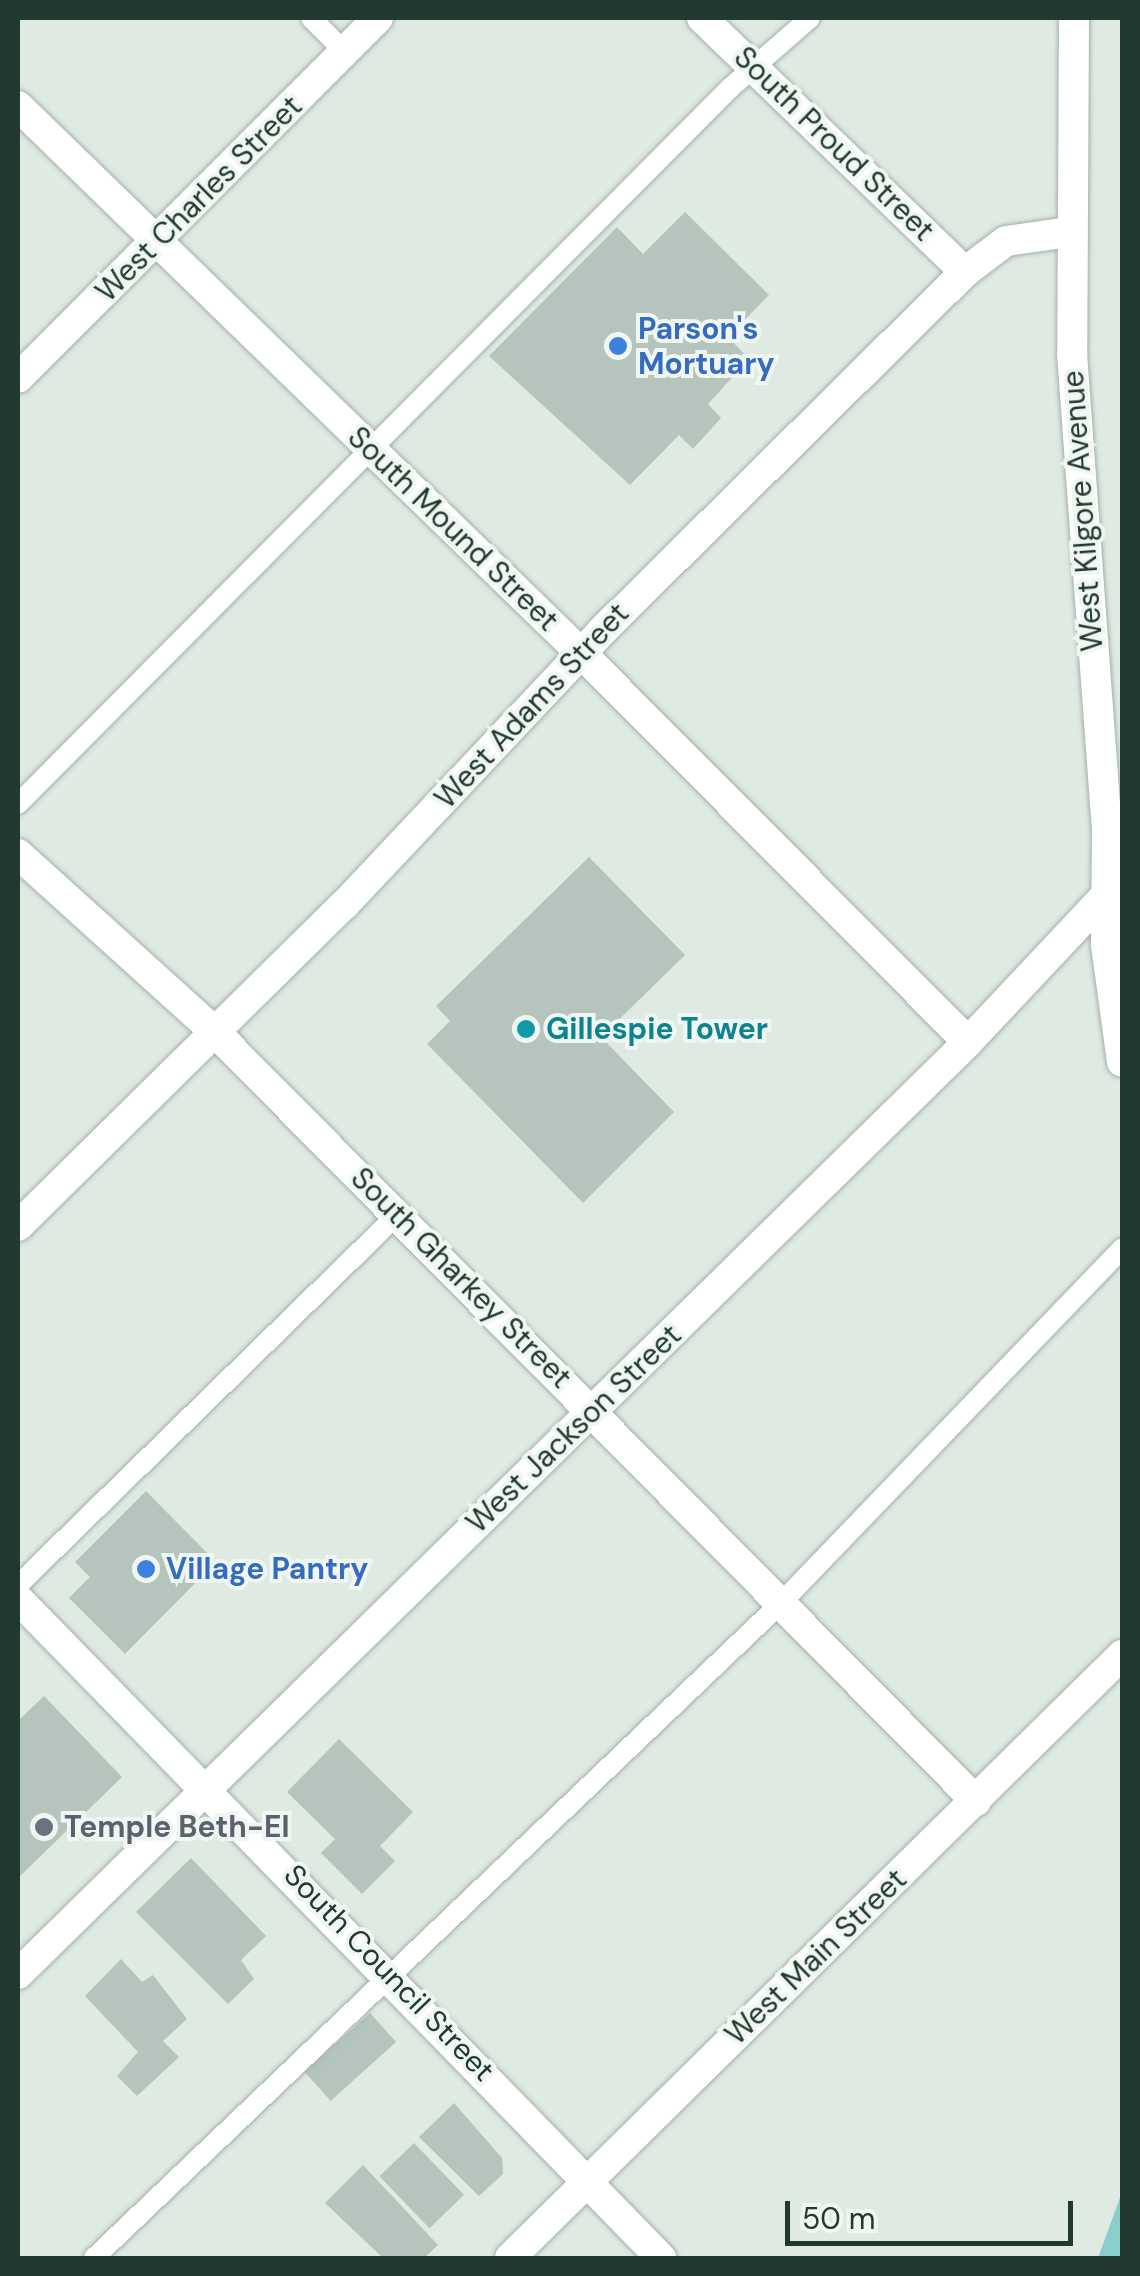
<!DOCTYPE html>
<html>
<head>
<meta charset="utf-8">
<style>
  body { margin:0 }
  #map { position:relative; width:1140px; height:2276px; overflow:hidden; background:#dfeae3; font-family:"DM Sans",sans-serif }
  div>[style] { position:absolute }
  .water>* { inset:0; background:#8acdcb }
  .building>* { inset:0; background:#b5c4bc; transform-origin:0 0 }
  .roads { filter:drop-shadow(0 0 2px #a2b1a9) drop-shadow(0 0 2px #a2b1a9) }
  .service>* { height:20px; margin:-10px; padding:0 10px; transform-origin:10px; border-radius:10px; background:#fff }
  .minor>* { height:30px; margin:-15px; padding:0 15px; transform-origin:15px; border-radius:15px; background:#fff }
  .secondary>* { height:30px; margin:-15px; padding:0 15px; transform-origin:15px; border-radius:15px; background:#fff }
  .dots>* { width:28px; height:28px; translate:-50% -50%; box-sizing:border-box; border:5px solid #f0f7f2; border-radius:50% }
  span { translate:-50% -50%; white-space:nowrap; text-align:center; line-height:1.15; -webkit-text-stroke:8px #f0f7f2; paint-order:stroke }
  .street-label { font-size:30px; color:#21392e }
  .shop-label { font-size:30px; color:#366cbe; font-weight:700 }
  .left { translate:0 -50%; text-align:left }
  .culture-label { font-size:30px; color:#0d838f; font-weight:700 }
  .worship-label { font-size:30px; color:#5b616d; font-weight:700 }
  .frame { position:absolute; inset:0; border:20px solid #21392e; pointer-events:none }
  .scale { position:absolute; left:785px; top:2201px; width:288px; height:45px; box-sizing:border-box; border:5px solid #21392e; border-top:0; padding-left:12px; font-size:30px; line-height:35px; white-space:nowrap; color:#21392e; -webkit-text-stroke:8px #f0f7f2; paint-order:stroke }
</style>
</head>
<body>
<div id="map">
  <div class="water">
    <div style="clip-path:polygon(1122px 2192px,1122px 2258px,1098px 2258px)"></div>
  </div>
  <div class="building">
    <div style="clip-path:polygon(685px 212px,769px 295px,728px 337px,749px 359px,708px 404px,721px 418px,693px 449px,679px 435px,630px 485px,489px 356px,617px 227px,643px 254px)"></div>
    <div style="clip-path:polygon(589px 857px,685px 955px,601px 1037px,674px 1112px,583px 1203px,427px 1044px,450px 1021px,436px 1006px)"></div>
    <div style="clip-path:polygon(146px 1491px,216px 1562px,125px 1654px,69px 1598px,90px 1577px,75px 1562px)"></div>
    <div style="clip-path:polygon(44px 1696px,122px 1777px,18px 1878px,18px 1721px)"></div>
    <div style="clip-path:polygon(339px 1739px,413px 1812px,380px 1846px,395px 1861px,362px 1894px,321px 1853px,335px 1839px,287px 1792px)"></div>
    <div style="clip-path:polygon(191px 1858px,266px 1936px,241px 1960px,254px 1979px,228px 2004px,136px 1912px)"></div>
    <div style="clip-path:polygon(121px 1959px,142px 1982px,153px 1975px,187px 2019px,163px 2041px,179px 2057px,137px 2096px,117px 2076px,138px 2052px,85px 1996px)"></div>
    <div style="left:370px;top:2013px;width:39px;height:88px;rotate:48deg"></div>
    <div style="clip-path:polygon(454px 2103px,502px 2158px,503px 2174px,479px 2196px,419px 2137px)"></div>
    <div style="left:414px;top:2143px;width:72px;height:48px;rotate:46deg"></div>
    <div style="clip-path:polygon(363px 2165px,438px 2245px,424px 2258px,383px 2258px,325px 2203px)"></div>
  </div>
  <div class="roads">
    <div class="service">
      <div style="left:311px;top:18px;width:48px;rotate:45deg"></div>
      <div style="left:18px;top:804px;width:1010px;rotate:-45.16deg"></div>
      <div style="left:730px;top:88px;width:106px;rotate:-41.2deg"></div>
      <div style="left:18px;top:1585px;width:531px;rotate:-44.31deg"></div>
      <div style="left:94px;top:2258px;width:949px;rotate:-43.63deg"></div>
      <div style="left:781px;top:1603px;width:492px;rotate:-46.1deg"></div>
    </div>
    <div class="minor">
      <div style="left:702px;top:18px;width:366px;rotate:44deg"></div>
      <div style="left:18px;top:106px;width:786px;rotate:44.18deg"></div>
      <div style="left:582px;top:654px;width:547px;rotate:45.15deg"></div>
      <div style="left:18px;top:378px;width:509px;rotate:-45deg"></div>
      <div style="left:18px;top:854px;width:266px;rotate:42.1deg"></div>
      <div style="left:215px;top:1032px;width:1082px;rotate:45.3deg"></div>
      <div style="left:18px;top:1226px;width:458px;rotate:-44.6deg"></div>
      <div style="left:344px;top:905px;width:376px;rotate:-46.7deg"></div>
      <div style="left:602px;top:631px;width:511px;rotate:-44.68deg"></div>
      <div style="left:965px;top:272px;width:51px;rotate:-37.1deg"></div>
      <div style="left:1006px;top:241px;width:65px;rotate:-8deg"></div>
      <div style="left:18px;top:1599px;width:921px;rotate:45.7deg"></div>
    </div>
    <div class="secondary">
      <div style="left:1074px;top:18px;width:336px;rotate:90.3deg"></div>
      <div style="left:1072px;top:354px;width:474px;rotate:85.8deg"></div>
      <div style="left:1107px;top:827px;width:118px;rotate:90.5deg"></div>
      <div style="left:1106px;top:945px;width:118px;rotate:82.2deg"></div>
      <div style="left:18px;top:1974px;width:1331px;rotate:-44.45deg"></div>
      <div style="left:968px;top:1042px;width:225px;rotate:-46.8deg"></div>
      <div style="left:510px;top:2258px;width:859px;rotate:-44.58deg"></div>
    </div>
  </div>
  <div class="dots">
    <div style="left:618px;top:346px;background:#3f7fe0"></div>
    <div style="left:526px;top:1029px;background:#0f9aa8"></div>
    <div style="left:146px;top:1569px;background:#3f7fe0"></div>
    <div style="left:44px;top:1827px;background:#6b7280"></div>
  </div>
  <div class="street-label">
    <span style="left:834px;top:144px;rotate:44deg">South Proud Street</span>
    <span style="left:199px;top:199px;rotate:-45deg">West Charles Street</span>
    <span style="left:1083px;top:511px;rotate:-94deg">West Kilgore Avenue</span>
    <span style="left:453px;top:529px;rotate:44deg">South Mound Street</span>
    <span style="left:532px;top:706px;rotate:-47deg">West Adams Street</span>
    <span style="left:461px;top:1278px;rotate:45deg">South Gharkey Street</span>
    <span style="left:574px;top:1429px;rotate:-44deg">West Jackson Street</span>
    <span style="left:816px;top:1957px;rotate:-44deg">West Main Street</span>
    <span style="left:389px;top:1973px;rotate:46deg">South Council Street</span>
  </div>
  <div class="shop-label">
    <span class="left" style="left:638px;top:346px">Parson's<br>Mortuary</span>
    <span class="left" style="left:166px;top:1569px">Village Pantry</span>
  </div>
  <div class="culture-label">
    <span class="left" style="left:546px;top:1029px">Gillespie Tower</span>
  </div>
  <div class="worship-label">
    <span class="left" style="left:64px;top:1827px">Temple Beth-El</span>
  </div>
  <div class="frame"></div>
  <div class="scale">50 m</div>
</div>
</body>
</html>
